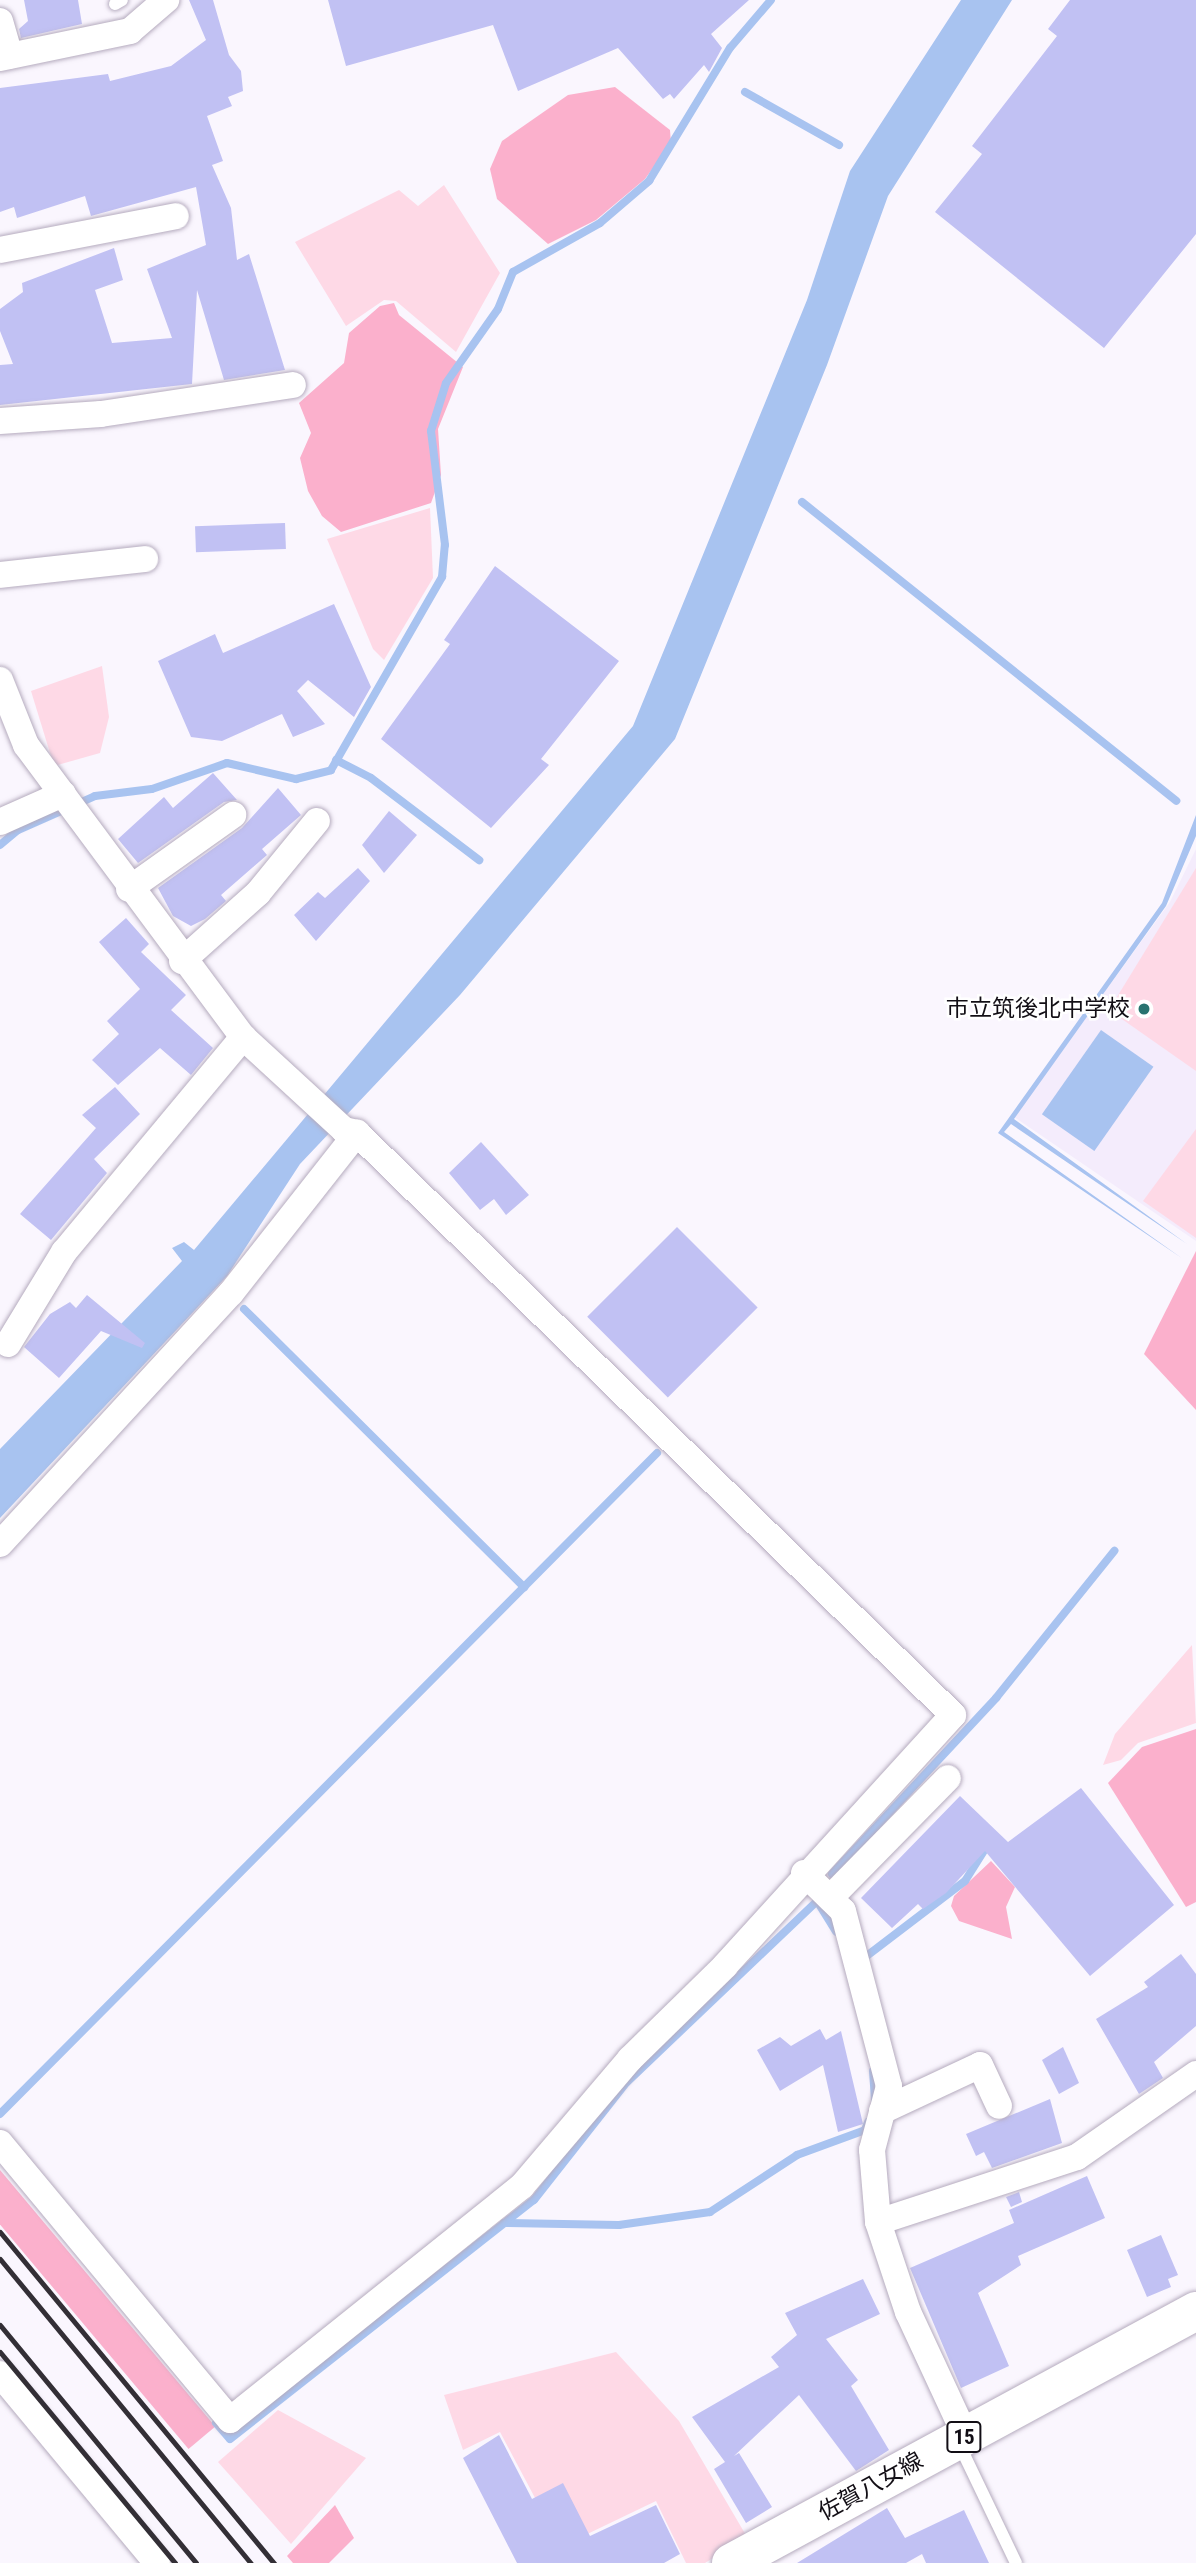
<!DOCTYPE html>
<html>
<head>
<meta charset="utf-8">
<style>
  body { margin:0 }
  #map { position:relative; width:1196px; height:2563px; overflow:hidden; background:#faf6fe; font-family:"Roboto Condensed","Noto Sans JP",sans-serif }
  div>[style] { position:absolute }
  .built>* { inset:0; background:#f4ecfc }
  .green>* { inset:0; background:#fed9e6 }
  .forest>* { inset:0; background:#fbb0cc; transform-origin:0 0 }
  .water>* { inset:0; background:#a8c3f0; transform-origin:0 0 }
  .stream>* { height:8px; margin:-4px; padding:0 4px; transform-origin:4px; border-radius:4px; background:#a8c3f0 }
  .building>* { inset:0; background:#c1c1f3; transform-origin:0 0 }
  .roads { filter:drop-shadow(0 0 2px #b5abbe) drop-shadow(0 0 2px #b5abbe) }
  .lane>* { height:12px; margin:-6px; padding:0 6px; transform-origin:6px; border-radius:6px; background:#fff }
  .street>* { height:26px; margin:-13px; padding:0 13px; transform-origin:13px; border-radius:13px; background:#fff }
  .primary>* { height:38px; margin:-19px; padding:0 19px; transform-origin:19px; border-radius:19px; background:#fff }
  .rail>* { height:5px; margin:-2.5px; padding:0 2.5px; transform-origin:2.5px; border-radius:2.5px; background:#332f36 }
  .dots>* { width:19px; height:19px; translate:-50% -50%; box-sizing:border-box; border:4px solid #fff; border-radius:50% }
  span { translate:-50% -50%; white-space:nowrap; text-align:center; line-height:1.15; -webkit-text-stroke:5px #fff; paint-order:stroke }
  .shield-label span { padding:2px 5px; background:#fff; border:2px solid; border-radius:5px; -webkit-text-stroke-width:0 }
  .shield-label { font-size:21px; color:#120e15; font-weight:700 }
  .poi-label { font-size:23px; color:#120e15 }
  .right { translate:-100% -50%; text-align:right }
  .street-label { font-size:23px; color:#120e15 }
</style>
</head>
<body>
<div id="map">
  <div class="built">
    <div style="clip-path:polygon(1196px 849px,1196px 1241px,1014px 1117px,1170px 902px)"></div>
  </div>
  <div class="green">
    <div style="clip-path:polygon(444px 185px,500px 273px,456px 352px,396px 301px,384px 300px,346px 326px,295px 242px,399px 190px,418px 206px)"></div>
    <div style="clip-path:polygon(430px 508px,433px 578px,384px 660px,373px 649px,327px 539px)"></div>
    <div style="clip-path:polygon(102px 666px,109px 717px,100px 753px,54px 766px,31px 691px)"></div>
    <div style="clip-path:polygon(1196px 868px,1196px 1071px,1109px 1010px)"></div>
    <div style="clip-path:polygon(1196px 1129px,1196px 1238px,1143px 1201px)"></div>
    <div style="clip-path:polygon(1192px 1645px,1196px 1723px,1138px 1743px,1121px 1760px,1103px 1765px,1115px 1734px)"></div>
    <div style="clip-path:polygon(616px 2352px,679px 2421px,747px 2537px,705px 2563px,686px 2563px,656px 2501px,554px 2550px,551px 2528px,500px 2432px,463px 2450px,444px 2395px)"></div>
    <div style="clip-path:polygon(278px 2410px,366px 2458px,291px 2544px,218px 2462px)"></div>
  </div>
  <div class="forest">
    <div style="clip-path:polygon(615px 87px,670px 130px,671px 143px,645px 179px,596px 220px,548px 244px,497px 199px,490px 169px,502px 141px,568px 95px)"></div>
    <div style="clip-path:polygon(394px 303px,399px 315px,463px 367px,438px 429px,441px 475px,431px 503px,341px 532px,322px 516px,308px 491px,300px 458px,311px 433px,299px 403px,344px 363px,349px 333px,380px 306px)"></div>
    <div style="clip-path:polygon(1196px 1251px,1196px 1410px,1144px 1354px)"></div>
    <div style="clip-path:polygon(1196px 1729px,1196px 1902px,1186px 1907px,1108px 1783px,1142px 1747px)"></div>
    <div style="clip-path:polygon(991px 1861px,1015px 1887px,1006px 1907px,1012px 1939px,959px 1921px,951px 1906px,954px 1896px)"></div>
    <div style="left:0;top:2170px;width:335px;height:35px;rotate:50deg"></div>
    <div style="clip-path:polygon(335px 2505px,354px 2538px,329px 2563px,293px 2563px,287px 2556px)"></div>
  </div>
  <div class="water">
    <div style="clip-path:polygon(961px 0,1012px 0,888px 196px,827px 365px,675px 739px,460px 995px,300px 1164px,227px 1276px,0 1518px,0 1449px,182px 1261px,172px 1248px,184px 1242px,194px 1250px,633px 726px,807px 300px,850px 171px)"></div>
    <div style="clip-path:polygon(1196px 815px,1196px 836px,1166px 906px,1014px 1119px,1187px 1244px,1011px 1124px,1004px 1132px,1183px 1259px,998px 1133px,1162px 903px)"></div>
    <div style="left:1101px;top:1030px;width:64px;height:103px;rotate:35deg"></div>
  </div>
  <div class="stream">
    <div style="left:745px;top:92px;width:108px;rotate:29.4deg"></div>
    <div style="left:802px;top:502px;width:479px;rotate:38.6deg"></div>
    <div style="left:336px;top:760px;width:39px;rotate:27deg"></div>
    <div style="left:371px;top:778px;width:136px;rotate:37.2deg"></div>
    <div style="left:0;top:845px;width:23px;rotate:-40deg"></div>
    <div style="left:18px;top:830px;width:84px;rotate:-23.8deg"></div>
    <div style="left:95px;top:796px;width:57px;rotate:-7deg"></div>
    <div style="left:152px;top:789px;width:79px;rotate:-19.1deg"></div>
    <div style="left:227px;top:763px;width:71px;rotate:13.1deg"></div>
    <div style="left:296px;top:779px;width:36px;rotate:-14deg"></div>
    <div style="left:331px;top:770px;width:223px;rotate:-60.1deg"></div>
    <div style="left:442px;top:577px;width:32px;rotate:-85deg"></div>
    <div style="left:445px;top:545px;width:115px;rotate:-97deg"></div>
    <div style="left:431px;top:431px;width:50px;rotate:-72.6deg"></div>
    <div style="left:446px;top:383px;width:90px;rotate:-54.9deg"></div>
    <div style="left:498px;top:309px;width:40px;rotate:-68deg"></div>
    <div style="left:513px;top:272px;width:100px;rotate:-29.4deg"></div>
    <div style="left:600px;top:223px;width:65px;rotate:-40.6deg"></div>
    <div style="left:649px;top:181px;width:156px;rotate:-58.7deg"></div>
    <div style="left:730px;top:48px;width:63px;rotate:-49.5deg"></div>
    <div style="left:244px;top:1309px;width:395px;rotate:44.8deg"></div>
    <div style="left:832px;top:1874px;width:241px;rotate:-47deg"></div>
    <div style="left:996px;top:1698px;width:189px;rotate:-51.2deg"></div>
    <div style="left:864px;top:1958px;width:127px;rotate:-37.3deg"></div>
    <div style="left:965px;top:1881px;width:38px;rotate:-58deg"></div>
    <div style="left:873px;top:2071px;width:29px;rotate:86deg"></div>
    <div style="left:0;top:2114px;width:932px;rotate:-45.17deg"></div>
    <div style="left:504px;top:2223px;width:115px;rotate:1deg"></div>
    <div style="left:619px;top:2225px;width:92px;rotate:-8.1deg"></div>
    <div style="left:710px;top:2212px;width:104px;rotate:-33.2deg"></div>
    <div style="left:797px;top:2155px;width:72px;rotate:-20.2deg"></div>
    <div style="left:865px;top:2130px;width:9px;rotate:-69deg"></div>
    <div style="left:216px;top:2423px;width:21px;rotate:49deg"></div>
    <div style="left:230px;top:2439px;width:387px;rotate:-38.2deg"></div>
    <div style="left:534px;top:2200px;width:150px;rotate:-51.8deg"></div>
    <div style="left:627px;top:2082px;width:262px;rotate:-43.6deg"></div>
    <div style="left:817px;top:1901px;width:36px;rotate:58deg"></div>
  </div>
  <div class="building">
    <div style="clip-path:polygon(24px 0,78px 0,82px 24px,21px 38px,19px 29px,28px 21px)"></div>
    <div style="clip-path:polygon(189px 0,213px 0,229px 55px,241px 71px,243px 91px,228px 97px,232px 106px,207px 116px,223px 161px,212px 165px,231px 208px,237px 260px,249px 254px,285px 370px,224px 380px,197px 290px,192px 384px,0 405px,0 365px,13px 364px,0 331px,0 309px,23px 292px,22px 283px,114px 248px,123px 280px,95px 290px,112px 343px,172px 338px,147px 269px,206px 245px,196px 187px,91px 216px,85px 196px,17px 218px,14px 207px,0 212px,0 88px,108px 74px,110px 81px,171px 66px,206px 40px)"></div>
    <div style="clip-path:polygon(328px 0,749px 0,711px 34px,722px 48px,709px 72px,704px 65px,674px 99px,670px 94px,663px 99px,618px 48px,518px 91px,493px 25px,346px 66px)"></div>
    <div style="clip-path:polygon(1070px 0,1196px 0,1196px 234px,1104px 348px,935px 212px,982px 154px,972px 146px,1057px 36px,1048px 29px)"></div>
    <div style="left:285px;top:523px;width:26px;height:90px;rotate:88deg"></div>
    <div style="clip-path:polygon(495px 566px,619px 661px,541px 759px,549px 765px,491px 828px,381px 739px,450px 644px,444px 640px)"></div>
    <div style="clip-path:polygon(334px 604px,371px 687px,354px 717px,308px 680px,297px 691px,325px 724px,293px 737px,282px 714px,222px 741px,191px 737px,158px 661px,215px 634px,223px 653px)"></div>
    <div style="clip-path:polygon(213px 773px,237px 800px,224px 802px,138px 863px,118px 839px,164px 797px,173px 808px)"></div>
    <div style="clip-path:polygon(278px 788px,301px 815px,262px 849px,267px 855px,221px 895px,226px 901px,205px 919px,191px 926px,173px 916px,158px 888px,242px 828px)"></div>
    <div style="clip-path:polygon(389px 811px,417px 835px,384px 873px,362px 845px)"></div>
    <div style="clip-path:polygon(358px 868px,370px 881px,316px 941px,294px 915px,318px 892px,325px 898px)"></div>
    <div style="clip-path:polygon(126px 918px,149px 944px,141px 952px,186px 995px,171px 1010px,213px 1048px,191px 1075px,160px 1048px,118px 1085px,92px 1060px,119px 1034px,107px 1021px,140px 989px,99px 942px)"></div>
    <div style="clip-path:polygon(115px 1087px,140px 1114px,94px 1159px,107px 1173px,51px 1240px,20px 1214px,96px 1128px,82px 1115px)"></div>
    <div style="clip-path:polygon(481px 1142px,529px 1195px,506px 1215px,494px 1199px,480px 1210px,449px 1173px)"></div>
    <div style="left:677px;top:1227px;width:114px;height:127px;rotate:45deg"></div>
    <div style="clip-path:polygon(87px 1295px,145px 1343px,142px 1348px,101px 1331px,59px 1378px,24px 1347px,50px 1314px,70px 1302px,76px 1308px)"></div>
    <div style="clip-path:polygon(1081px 1788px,1174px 1905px,1090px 1976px,985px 1851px,946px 1893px,923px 1909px,918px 1904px,892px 1928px,861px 1898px,960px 1796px,1008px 1842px)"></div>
    <div style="clip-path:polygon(1181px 1954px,1196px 1974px,1196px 2026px,1154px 2062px,1163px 2078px,1139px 2094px,1096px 2019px,1148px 1987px,1144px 1982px)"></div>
    <div style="clip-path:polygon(820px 2029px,826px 2040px,841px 2031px,863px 2124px,838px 2132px,823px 2065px,780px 2091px,757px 2050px,780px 2037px,791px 2046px)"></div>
    <div style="clip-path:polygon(1063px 2047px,1079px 2083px,1059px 2094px,1042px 2060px)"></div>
    <div style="clip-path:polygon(1050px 2099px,1062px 2143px,992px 2168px,984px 2152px,976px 2156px,966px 2134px)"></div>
    <div style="clip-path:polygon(1087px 2176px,1105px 2218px,1018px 2256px,1021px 2265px,978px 2293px,1009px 2366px,961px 2388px,910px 2268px,1014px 2223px,1009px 2210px)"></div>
    <div style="clip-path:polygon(1019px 2192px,1022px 2202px,1011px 2207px,1006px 2197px)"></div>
    <div style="clip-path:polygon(1161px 2235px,1178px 2275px,1168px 2279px,1171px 2287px,1147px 2297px,1127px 2250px)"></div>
    <div style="clip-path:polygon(863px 2279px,880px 2314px,826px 2339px,858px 2380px,851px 2386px,889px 2450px,856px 2471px,799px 2395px,734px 2456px,739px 2453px,772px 2507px,746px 2523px,714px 2469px,725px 2462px,692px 2417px,779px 2367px,771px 2357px,797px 2335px,785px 2313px)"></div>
    <div style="clip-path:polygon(499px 2435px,532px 2499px,563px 2483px,590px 2536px,656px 2505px,680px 2554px,664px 2563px,517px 2563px,463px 2458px)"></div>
    <div style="clip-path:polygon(887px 2508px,905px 2538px,964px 2510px,989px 2563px,926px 2563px,922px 2554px,906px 2563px,797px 2563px)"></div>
  </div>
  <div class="roads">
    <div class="lane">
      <div style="left:115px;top:4px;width:8px;rotate:-30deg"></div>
      <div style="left:959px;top:2444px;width:132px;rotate:64.4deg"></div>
    </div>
    <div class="street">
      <div style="left:0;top:21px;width:36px;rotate:74deg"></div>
      <div style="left:0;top:58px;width:133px;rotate:-11.7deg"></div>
      <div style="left:130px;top:31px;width:48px;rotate:-40.7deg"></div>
      <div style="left:0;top:250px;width:179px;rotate:-10.9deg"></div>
      <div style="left:0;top:421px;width:101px;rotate:-4deg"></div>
      <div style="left:101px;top:414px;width:194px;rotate:-8.6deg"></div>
      <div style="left:0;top:575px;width:146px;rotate:-6.3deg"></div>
      <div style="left:0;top:680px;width:70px;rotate:68.2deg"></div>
      <div style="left:26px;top:745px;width:364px;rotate:53.4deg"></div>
      <div style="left:243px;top:1037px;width:137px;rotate:42.6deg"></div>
      <div style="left:344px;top:1130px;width:13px;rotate:13deg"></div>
      <div style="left:357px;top:1133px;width:833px;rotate:44.32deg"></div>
      <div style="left:953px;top:1715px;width:339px;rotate:132.3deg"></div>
      <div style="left:725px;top:1966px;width:133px;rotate:135.6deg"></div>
      <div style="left:630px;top:2059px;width:167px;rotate:130.4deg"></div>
      <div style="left:522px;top:2186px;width:374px;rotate:141.3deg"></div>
      <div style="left:230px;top:2420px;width:360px;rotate:-129.7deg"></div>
      <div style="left:0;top:822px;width:69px;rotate:-24deg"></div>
      <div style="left:129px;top:889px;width:128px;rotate:-35.4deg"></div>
      <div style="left:182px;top:961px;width:102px;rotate:-41.8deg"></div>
      <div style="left:258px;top:893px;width:93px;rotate:-50.7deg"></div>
      <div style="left:8px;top:1344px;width:108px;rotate:-58.7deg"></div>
      <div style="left:64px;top:1252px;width:280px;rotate:-50.2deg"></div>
      <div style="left:0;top:1544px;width:341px;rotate:-47.4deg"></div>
      <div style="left:231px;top:1293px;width:204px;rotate:-51.8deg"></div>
      <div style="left:804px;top:1873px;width:54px;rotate:44.3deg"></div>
      <div style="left:843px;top:1911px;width:181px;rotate:75.3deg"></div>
      <div style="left:889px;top:2086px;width:66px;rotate:104.9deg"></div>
      <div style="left:872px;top:2150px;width:72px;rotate:85.2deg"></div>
      <div style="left:878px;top:2222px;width:95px;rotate:71.6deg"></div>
      <div style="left:908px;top:2312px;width:138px;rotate:65.1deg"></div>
      <div style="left:830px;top:1898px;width:168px;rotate:-45.5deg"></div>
      <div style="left:882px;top:2111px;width:108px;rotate:-25.1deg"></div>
      <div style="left:980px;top:2065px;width:45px;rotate:65.1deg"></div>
      <div style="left:878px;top:2222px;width:209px;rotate:-18.1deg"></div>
      <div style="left:1077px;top:2157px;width:145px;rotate:-34.9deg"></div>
      <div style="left:0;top:2374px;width:246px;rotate:50.3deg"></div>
    </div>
    <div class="primary">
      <div style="left:731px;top:2563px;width:529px;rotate:-28.45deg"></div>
    </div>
  </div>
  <div class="rail">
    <div style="left:0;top:2232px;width:430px;rotate:50.4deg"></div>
    <div style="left:0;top:2259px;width:394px;rotate:50.5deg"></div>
    <div style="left:0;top:2325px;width:308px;rotate:50.5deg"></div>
    <div style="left:0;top:2352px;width:274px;rotate:50.3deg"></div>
  </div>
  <div class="dots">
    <div style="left:1144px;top:1009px;background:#28726f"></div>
  </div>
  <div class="shield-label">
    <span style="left:964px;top:2437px">15</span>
  </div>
  <div class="poi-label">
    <span class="right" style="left:1130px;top:1009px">市立筑後北中学校</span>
  </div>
  <div class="street-label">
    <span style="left:871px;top:2487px;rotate:-29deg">佐賀八女線</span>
  </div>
</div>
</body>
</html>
